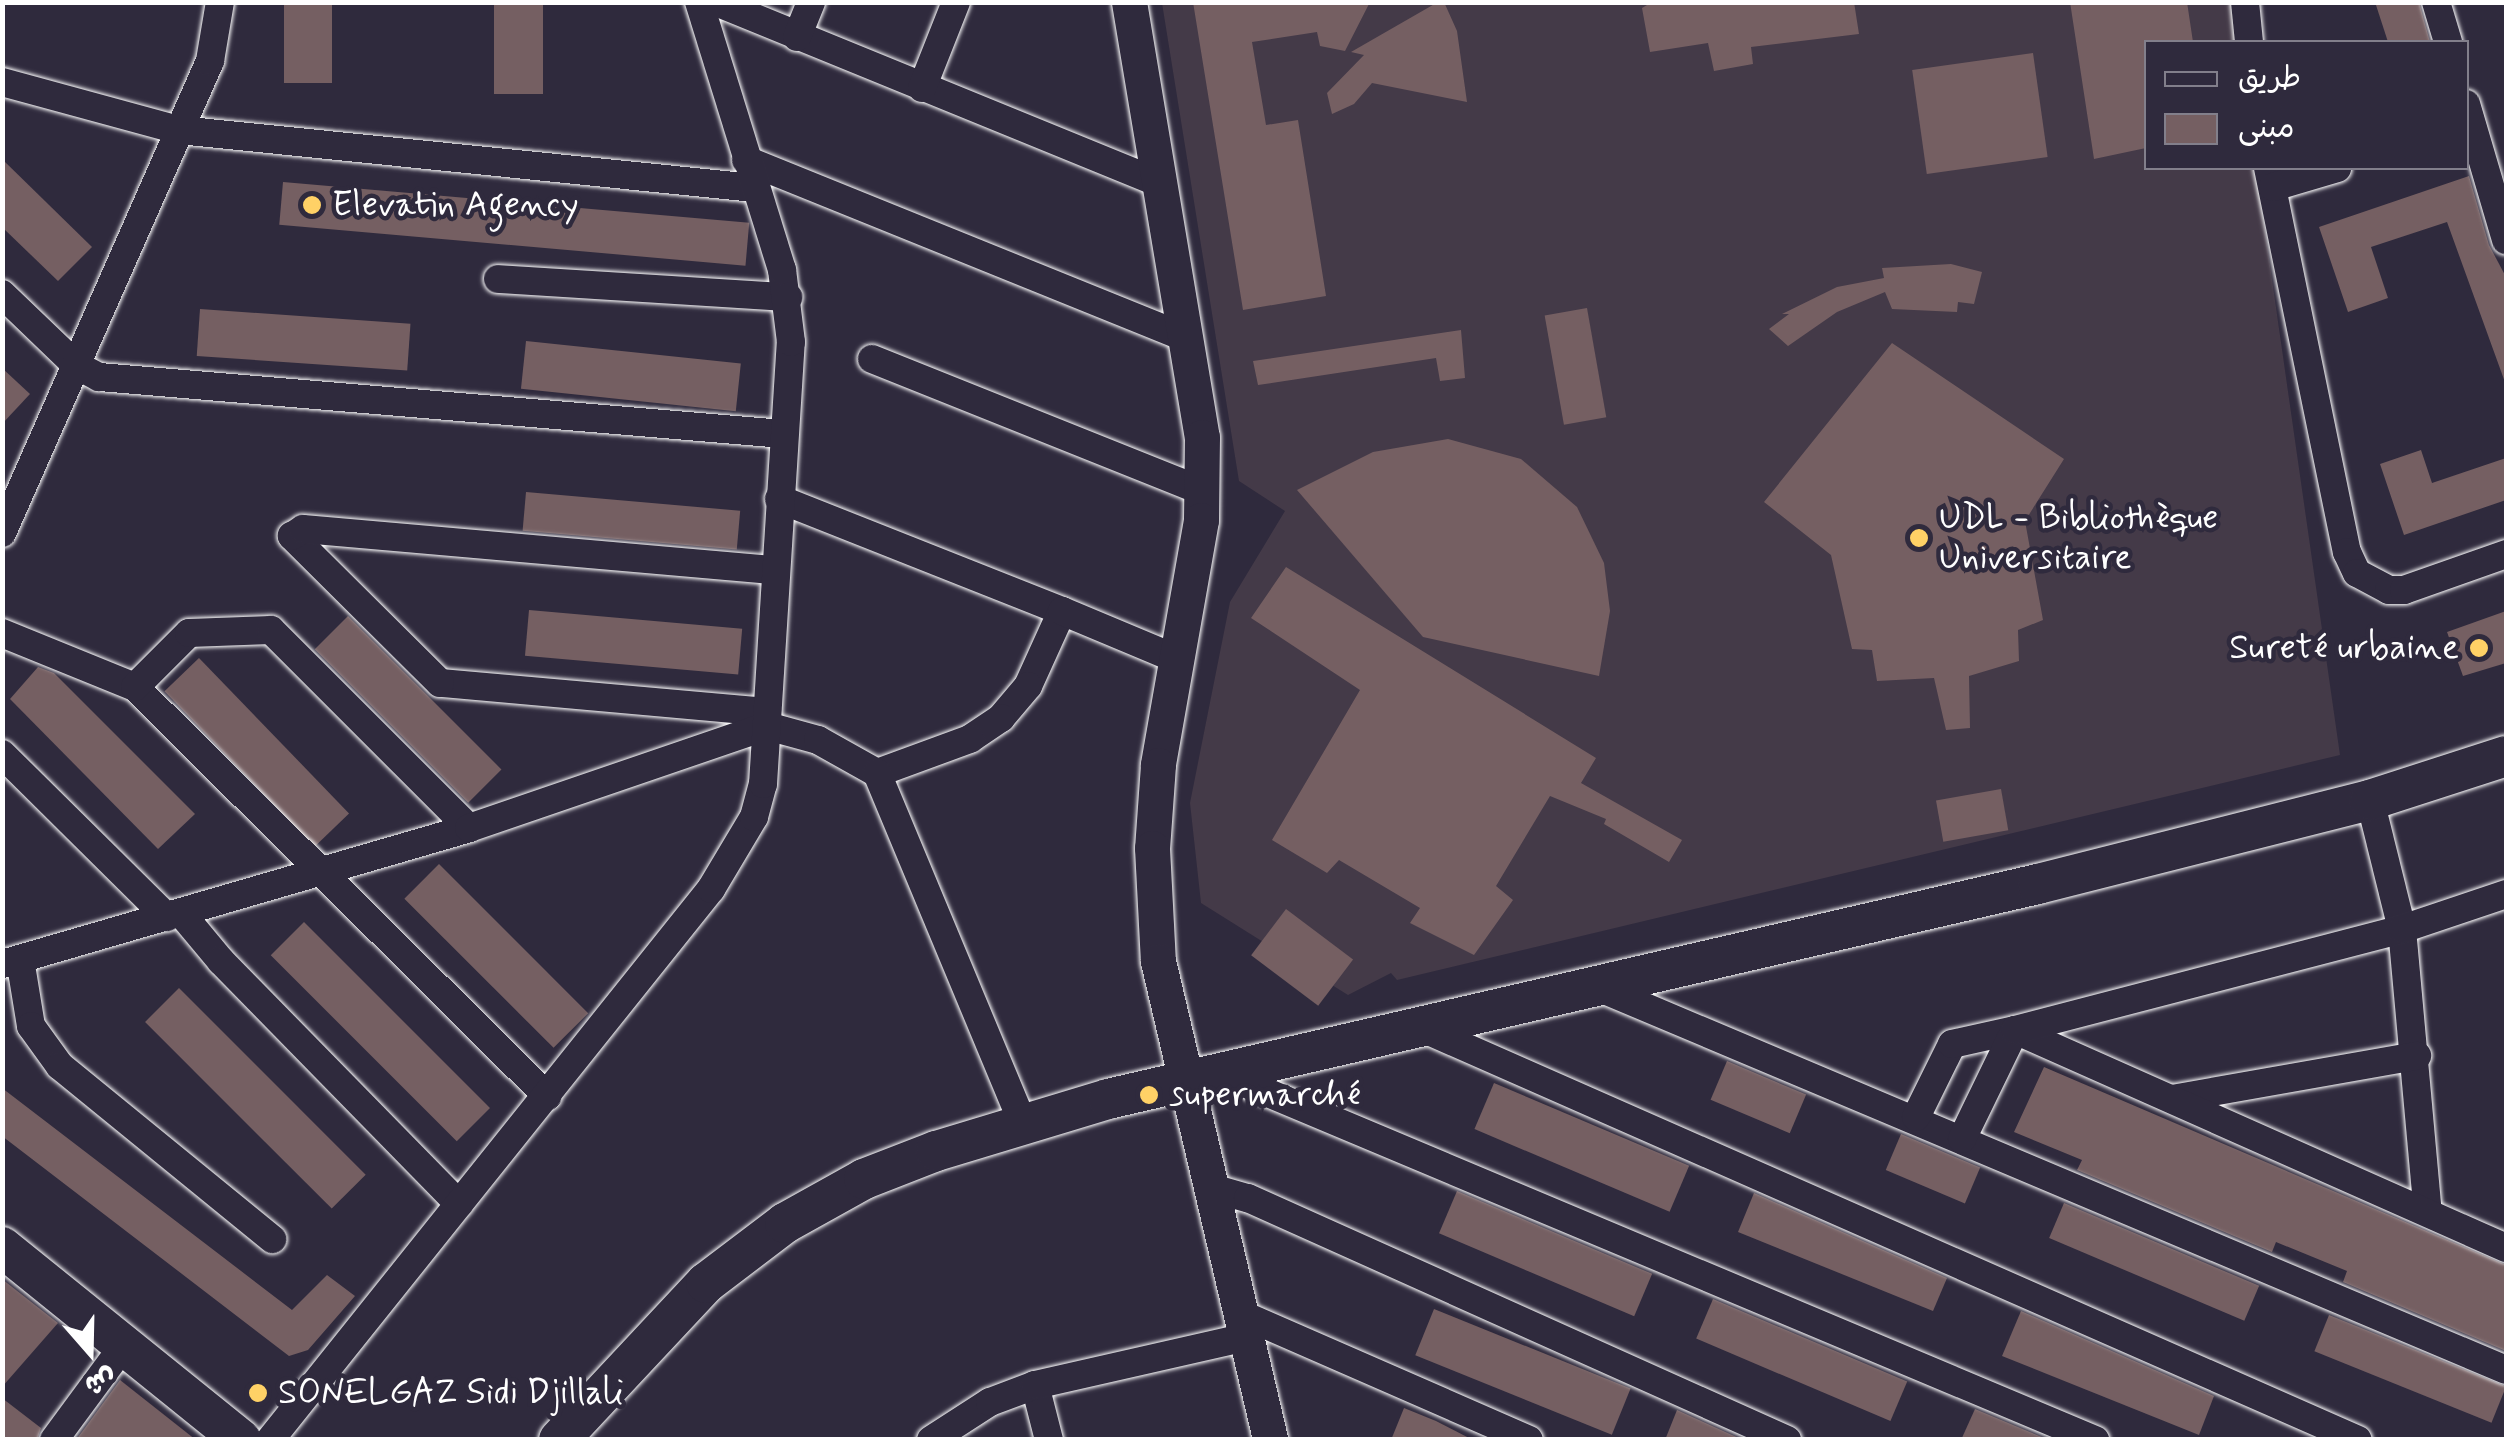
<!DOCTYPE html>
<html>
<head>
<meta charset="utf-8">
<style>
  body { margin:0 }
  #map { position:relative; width:2509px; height:1442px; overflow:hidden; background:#2f2a3d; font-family:Mynerve,"Playpen Sans Arabic",sans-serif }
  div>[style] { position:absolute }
  .built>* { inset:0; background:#443a48 }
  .building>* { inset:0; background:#755f62; transform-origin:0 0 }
  .roads { filter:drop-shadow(0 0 2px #fff) drop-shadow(0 0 2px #fff) }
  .minor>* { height:28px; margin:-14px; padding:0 14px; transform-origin:14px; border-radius:14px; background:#2f2a3d }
  .tertiary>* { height:35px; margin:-17.5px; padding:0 17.5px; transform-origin:17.5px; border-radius:17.5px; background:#2f2a3d }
  .secondary>* { height:40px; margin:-20px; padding:0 20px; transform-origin:20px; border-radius:20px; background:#2f2a3d }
  .dots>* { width:28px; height:28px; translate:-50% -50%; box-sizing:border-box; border:5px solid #2f2a3d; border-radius:50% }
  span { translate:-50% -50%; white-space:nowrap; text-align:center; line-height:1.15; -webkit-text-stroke:9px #2f2a3d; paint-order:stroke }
  .poi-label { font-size:35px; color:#fff }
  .left { translate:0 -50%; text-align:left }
  .right { translate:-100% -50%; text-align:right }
  .frame { position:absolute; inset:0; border:5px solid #fff; pointer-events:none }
  .legend { position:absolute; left:2144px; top:40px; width:325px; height:130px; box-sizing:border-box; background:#2f2a3d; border:2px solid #827f8b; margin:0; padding:12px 18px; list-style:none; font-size:30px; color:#fff }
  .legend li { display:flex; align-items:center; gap:20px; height:50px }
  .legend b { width:50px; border:2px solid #827f8b }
  .north { position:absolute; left:40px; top:1302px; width:100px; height:100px; -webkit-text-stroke:8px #2f2a3d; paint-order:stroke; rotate:160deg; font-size:28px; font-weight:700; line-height:40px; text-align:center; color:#fff }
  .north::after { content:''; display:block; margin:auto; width:35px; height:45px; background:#fff; clip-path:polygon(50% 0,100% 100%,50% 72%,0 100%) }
</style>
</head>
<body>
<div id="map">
  <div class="built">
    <div style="clip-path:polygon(1162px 3px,2230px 3px,2237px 42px,2146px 42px,2146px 168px,2256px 168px,2340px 755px,1397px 980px,1391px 973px,1348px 995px,1201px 903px,1190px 803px,1230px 602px,1285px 511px,1239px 481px)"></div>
  </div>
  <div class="building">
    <div style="left:284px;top:2px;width:48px;height:81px"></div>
    <div style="left:494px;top:2px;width:49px;height:92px"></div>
    <div style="clip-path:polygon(1193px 2px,1370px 2px,1345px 51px,1320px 46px,1317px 32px,1252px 42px,1266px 125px,1298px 120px,1326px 296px,1243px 310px)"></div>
    <div style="clip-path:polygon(1438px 2px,1444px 2px,1457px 31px,1467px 102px,1372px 83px,1354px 104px,1332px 114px,1327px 93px,1364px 55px,1351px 52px)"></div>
    <div style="clip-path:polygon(1652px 2px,1854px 2px,1859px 34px,1751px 47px,1753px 64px,1714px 71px,1708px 43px,1650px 52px,1642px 8px)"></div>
    <div style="clip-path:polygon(2070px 2px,2187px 2px,2193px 42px,2146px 42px,2146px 148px,2094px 159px)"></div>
    <div style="clip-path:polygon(2375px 2px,2419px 2px,2430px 42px,2388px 42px)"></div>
    <div style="left:2033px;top:53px;width:105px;height:122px;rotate:82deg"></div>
    <div style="clip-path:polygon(2px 159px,92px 247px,58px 281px,2px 227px)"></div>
    <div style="clip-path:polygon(2469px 176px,2489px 245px,2506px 277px,2506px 385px,2447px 222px,2371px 247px,2388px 298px,2348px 312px,2319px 227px)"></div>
    <div style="left:283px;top:182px;width:468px;height:43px;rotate:5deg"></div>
    <div style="clip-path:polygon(1951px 264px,1982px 272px,1974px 304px,1958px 302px,1957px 312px,1892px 309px,1885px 292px,1837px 312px,1788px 346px,1769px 329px,1789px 314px,1782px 314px,1837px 287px,1884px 278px,1882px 268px)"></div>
    <div style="left:1587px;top:308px;width:111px;height:43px;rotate:80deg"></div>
    <div style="left:200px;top:309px;width:211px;height:47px;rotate:4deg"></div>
    <div style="clip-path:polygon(1461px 330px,1465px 378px,1440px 381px,1436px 358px,1258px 385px,1253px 361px)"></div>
    <div style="left:526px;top:341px;width:216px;height:48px;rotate:6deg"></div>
    <div style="clip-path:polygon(1892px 343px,2064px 459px,2025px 521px,2043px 620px,2018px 630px,2019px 661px,1969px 676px,1970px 728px,1946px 730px,1934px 678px,1877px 681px,1872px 650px,1852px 649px,1831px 555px,1764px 502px)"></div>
    <div style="clip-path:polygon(2px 368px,30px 394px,2px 424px)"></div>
    <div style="clip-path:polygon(1448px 439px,1521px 459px,1577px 507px,1604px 563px,1610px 611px,1599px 676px,1423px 637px,1297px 490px,1373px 452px)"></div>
    <div style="clip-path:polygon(2421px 450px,2432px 483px,2506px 458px,2506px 500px,2404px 535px,2380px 464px)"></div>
    <div style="left:526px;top:492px;width:215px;height:39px;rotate:5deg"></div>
    <div style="clip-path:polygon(1286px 567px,1596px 758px,1581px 783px,1682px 840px,1669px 862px,1604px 824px,1606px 819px,1550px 796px,1496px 886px,1513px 900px,1474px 955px,1410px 923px,1420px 908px,1339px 860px,1327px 873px,1272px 840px,1360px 690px,1251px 618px)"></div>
    <div style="left:529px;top:610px;width:214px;height:46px;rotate:5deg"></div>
    <div style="clip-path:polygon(2506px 611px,2506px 663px,2463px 676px,2447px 632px)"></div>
    <div style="left:348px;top:616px;width:217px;height:47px;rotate:45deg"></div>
    <div style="left:199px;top:658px;width:216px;height:48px;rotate:46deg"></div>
    <div style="clip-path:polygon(38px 667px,54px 673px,195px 814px,158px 849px,10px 699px)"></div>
    <div style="left:2001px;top:789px;width:42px;height:66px;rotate:80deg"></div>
    <div style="left:439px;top:864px;width:211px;height:49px;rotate:45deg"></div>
    <div style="left:1286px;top:909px;width:84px;height:58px;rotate:37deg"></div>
    <div style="left:304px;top:922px;width:263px;height:47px;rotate:45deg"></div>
    <div style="left:179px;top:988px;width:264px;height:48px;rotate:45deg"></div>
    <div style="left:1727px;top:1061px;width:86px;height:42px;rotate:23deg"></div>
    <div style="clip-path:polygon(2044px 1067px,2506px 1265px,2506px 1351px,2343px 1282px,2347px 1271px,2276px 1242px,2272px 1252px,2077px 1170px,2082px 1160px,2014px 1132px)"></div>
    <div style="left:1494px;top:1083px;width:212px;height:50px;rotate:23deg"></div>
    <div style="clip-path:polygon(2px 1088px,292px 1310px,327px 1275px,355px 1296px,308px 1350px,289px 1356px,2px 1136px)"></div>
    <div style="left:1901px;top:1134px;width:86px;height:39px;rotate:23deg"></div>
    <div style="left:1457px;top:1191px;width:212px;height:46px;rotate:23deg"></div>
    <div style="clip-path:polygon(1754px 1193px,1947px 1278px,1933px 1311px,1738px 1232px)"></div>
    <div style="left:2064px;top:1203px;width:212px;height:38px;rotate:23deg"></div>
    <div style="clip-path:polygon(2px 1279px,58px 1323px,2px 1387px)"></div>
    <div style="left:1713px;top:1299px;width:211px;height:43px;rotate:23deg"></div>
    <div style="left:1434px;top:1309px;width:212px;height:50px;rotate:22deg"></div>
    <div style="clip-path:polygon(2021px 1311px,2214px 1396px,2199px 1435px,2002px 1356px)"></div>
    <div style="left:2329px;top:1315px;width:191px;height:39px;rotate:22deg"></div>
    <div style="clip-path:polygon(120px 1380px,196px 1440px,76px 1440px)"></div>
    <div style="clip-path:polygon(2px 1398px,41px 1428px,37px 1440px,2px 1440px)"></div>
    <div style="clip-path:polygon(1404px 1408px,1436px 1421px,1473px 1440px,1391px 1440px)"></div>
    <div style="clip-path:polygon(1975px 1409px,2049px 1440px,1961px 1440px)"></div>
    <div style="clip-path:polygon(1677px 1410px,1743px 1440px,1665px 1440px)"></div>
  </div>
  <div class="roads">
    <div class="minor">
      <div style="left:716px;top:2px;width:479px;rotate:22.2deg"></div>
      <div style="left:2245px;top:2px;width:40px;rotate:84.3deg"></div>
      <div style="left:2436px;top:2px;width:42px;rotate:73.3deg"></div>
      <div style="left:797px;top:37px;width:38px;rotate:-68deg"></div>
      <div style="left:2px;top:82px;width:183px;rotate:15.2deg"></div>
      <div style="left:179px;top:130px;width:578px;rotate:5.76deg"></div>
      <div style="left:922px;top:88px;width:92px;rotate:-68.4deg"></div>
      <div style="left:2466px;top:104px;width:142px;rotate:73.6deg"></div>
      <div style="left:746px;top:160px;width:475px;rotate:22deg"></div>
      <div style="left:2268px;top:168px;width:392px;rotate:78.4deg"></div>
      <div style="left:2347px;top:552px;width:23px;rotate:65deg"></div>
      <div style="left:2357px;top:573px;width:36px;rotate:28deg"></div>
      <div style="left:2389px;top:590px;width:15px"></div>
      <div style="left:2404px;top:590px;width:108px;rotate:-19.4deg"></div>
      <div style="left:2273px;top:187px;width:67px;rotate:-16.5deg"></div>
      <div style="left:498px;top:279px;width:291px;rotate:3.6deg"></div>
      <div style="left:2px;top:294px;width:103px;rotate:43.8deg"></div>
      <div style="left:76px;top:365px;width:26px;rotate:28deg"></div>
      <div style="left:99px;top:377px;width:686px;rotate:4.76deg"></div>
      <div style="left:872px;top:359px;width:355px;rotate:21.8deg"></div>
      <div style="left:779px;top:499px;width:304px;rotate:21.6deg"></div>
      <div style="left:1062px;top:611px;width:82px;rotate:114.4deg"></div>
      <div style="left:1028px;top:686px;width:42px;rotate:130.2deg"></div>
      <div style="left:1001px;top:718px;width:37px;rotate:146deg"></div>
      <div style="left:970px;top:739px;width:99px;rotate:159.9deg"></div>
      <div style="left:2px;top:533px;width:516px;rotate:-66.22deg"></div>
      <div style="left:210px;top:61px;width:60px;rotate:-80.4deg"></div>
      <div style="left:1062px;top:611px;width:125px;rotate:22.7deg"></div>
      <div style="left:2px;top:633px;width:144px;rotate:22.1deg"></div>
      <div style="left:135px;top:687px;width:581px;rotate:44.79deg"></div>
      <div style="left:135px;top:687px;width:76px;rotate:-45deg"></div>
      <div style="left:189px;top:633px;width:82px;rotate:-2.1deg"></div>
      <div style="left:271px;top:630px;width:280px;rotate:45deg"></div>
      <div style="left:767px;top:712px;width:328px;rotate:-174.9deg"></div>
      <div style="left:440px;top:683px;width:209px;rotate:-135.2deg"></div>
      <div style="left:292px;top:536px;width:13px;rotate:-32deg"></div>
      <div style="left:303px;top:529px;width:474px;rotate:5deg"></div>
      <div style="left:2px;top:754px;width:232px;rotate:44.7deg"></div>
      <div style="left:2370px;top:800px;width:133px;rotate:76.1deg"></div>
      <div style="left:2402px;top:929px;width:284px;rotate:84.8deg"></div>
      <div style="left:181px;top:913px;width:62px;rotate:50.2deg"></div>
      <div style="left:221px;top:961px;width:340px;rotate:45.6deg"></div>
      <div style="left:20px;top:959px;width:68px;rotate:80.7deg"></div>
      <div style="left:31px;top:1026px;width:49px;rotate:54.1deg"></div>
      <div style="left:60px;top:1066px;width:274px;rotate:39.2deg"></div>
      <div style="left:2px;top:964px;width:486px;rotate:-16.2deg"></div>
      <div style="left:469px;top:828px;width:315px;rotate:-18.9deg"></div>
      <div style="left:767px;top:726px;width:53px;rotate:15.4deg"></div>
      <div style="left:818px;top:740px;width:68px;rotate:29.2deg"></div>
      <div style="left:877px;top:773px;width:379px;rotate:67.4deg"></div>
      <div style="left:1600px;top:988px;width:983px;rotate:22.86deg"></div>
      <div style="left:1424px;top:1029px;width:1020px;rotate:23.75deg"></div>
      <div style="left:1223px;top:1074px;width:946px;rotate:22.77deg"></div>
      <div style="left:2172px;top:1099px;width:249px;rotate:-10deg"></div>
      <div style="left:1916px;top:1117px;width:81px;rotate:-63.7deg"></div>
      <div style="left:1952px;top:1044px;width:65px;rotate:-12.5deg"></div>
      <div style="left:2015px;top:1030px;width:537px;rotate:23.94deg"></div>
      <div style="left:1962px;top:1139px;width:121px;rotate:-64.1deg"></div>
      <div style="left:2015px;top:1030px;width:400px;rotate:-14.6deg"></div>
      <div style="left:2402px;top:929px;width:110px;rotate:-18.6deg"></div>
      <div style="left:1212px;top:1188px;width:37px;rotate:16deg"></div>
      <div style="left:1248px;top:1198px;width:591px;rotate:24.18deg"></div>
      <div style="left:1241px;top:1314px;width:314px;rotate:23.6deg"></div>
      <div style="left:1035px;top:1385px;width:57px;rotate:75.7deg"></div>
      <div style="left:54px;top:1440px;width:118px;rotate:-53.6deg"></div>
      <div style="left:270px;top:1440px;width:706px;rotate:-51.33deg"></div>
      <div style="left:711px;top:889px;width:84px;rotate:-59.2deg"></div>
      <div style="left:754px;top:817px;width:34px;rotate:-75deg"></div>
      <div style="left:763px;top:784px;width:443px;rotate:-86.4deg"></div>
      <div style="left:791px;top:342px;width:73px;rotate:-97.1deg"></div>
      <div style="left:782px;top:270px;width:281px;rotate:-107.2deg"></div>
      <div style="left:931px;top:1440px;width:70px;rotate:-32.8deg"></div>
      <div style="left:990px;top:1402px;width:48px;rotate:-20.7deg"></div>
      <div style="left:1035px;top:1385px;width:216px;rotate:-12.8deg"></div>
    </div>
    <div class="tertiary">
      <div style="left:1129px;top:2px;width:441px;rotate:80.5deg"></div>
      <div style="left:1202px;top:437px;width:83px;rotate:90.7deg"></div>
      <div style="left:1201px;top:520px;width:249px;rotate:100deg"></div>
      <div style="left:1158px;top:765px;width:83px;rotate:94.1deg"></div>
      <div style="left:1152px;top:848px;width:113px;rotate:87deg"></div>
      <div style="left:1158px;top:961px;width:492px;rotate:76.8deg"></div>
    </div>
    <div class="secondary">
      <div style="left:2px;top:1247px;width:307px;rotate:38.9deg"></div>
      <div style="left:559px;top:1440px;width:215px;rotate:-46.9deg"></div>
      <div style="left:706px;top:1283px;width:99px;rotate:-37.2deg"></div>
      <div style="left:785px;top:1223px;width:90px;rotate:-29.1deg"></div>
      <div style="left:864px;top:1179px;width:77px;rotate:-21.3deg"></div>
      <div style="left:936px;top:1151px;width:180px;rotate:-16.8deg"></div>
      <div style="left:1108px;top:1099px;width:955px;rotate:-13.02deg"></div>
      <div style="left:2038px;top:884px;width:342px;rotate:-14.2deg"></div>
      <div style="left:2370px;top:800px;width:143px;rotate:-17.9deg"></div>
    </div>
  </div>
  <div class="dots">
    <div style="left:312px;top:205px;background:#ffd166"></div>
    <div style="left:1919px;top:538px;background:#ffd166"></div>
    <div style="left:2479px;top:648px;background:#ffd166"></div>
    <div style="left:1149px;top:1095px;background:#ffd166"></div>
    <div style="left:258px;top:1393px;background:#ffd166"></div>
  </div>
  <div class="poi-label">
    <span class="left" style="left:332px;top:205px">Elevatin Agency</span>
    <span class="left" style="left:1939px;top:538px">UDL - Bibliothèque<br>Universitaire</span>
    <span class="right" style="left:2459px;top:648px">Sureté urbaine</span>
    <span class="left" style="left:1169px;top:1095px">supermarché</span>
    <span class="left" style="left:278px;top:1393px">SONELGAZ Sidi Djillali</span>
  </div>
  <div class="frame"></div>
  <ul class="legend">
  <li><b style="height:12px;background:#2f2a3d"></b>طريق</li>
  <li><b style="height:28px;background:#755f62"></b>مبنى</li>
  </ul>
  <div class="north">ش</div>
</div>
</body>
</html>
